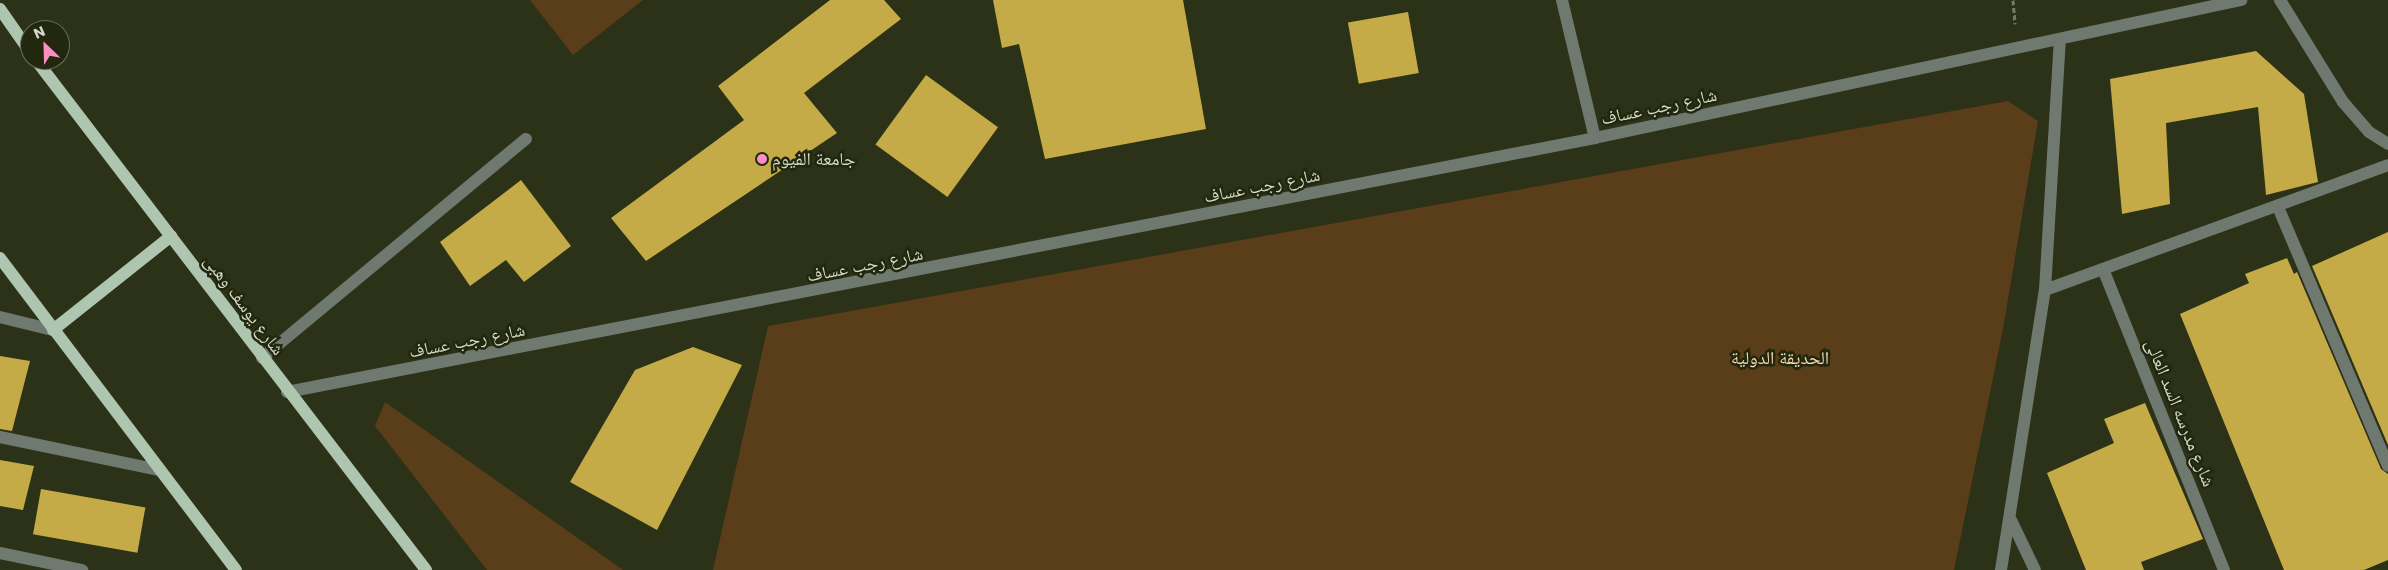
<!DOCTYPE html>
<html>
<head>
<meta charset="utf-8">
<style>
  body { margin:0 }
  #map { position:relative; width:2388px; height:570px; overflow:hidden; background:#2b3217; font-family:Poppins,"Noto Naskh Arabic",sans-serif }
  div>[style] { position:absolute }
  .green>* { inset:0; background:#5a3d19 }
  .building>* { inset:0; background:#c5ab47; transform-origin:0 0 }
  .path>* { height:3px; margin-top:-1.5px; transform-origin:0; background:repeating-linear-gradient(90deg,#747b64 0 5px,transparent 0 7.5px) }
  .minor>* { height:12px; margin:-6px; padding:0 6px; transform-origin:6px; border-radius:6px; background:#6f796f }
  .major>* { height:12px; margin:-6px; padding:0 6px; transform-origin:6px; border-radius:6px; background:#aec5af }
  .dots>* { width:14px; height:14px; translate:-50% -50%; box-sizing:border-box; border:2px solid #21280d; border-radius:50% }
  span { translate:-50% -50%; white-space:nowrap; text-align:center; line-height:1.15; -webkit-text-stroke:5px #21280d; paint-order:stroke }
  .street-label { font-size:18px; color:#d4d9c9 }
  .poi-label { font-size:18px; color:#d4d9c9 }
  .left { translate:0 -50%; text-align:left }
  .park-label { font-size:18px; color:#fcdab6 }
  .north { position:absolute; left:20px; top:20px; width:50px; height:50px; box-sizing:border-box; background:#21280d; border:1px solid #696f58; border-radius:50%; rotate:336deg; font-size:14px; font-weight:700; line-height:20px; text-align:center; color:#d4d9c9 }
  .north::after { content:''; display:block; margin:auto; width:18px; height:22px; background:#fc8fc1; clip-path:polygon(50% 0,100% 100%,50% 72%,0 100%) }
</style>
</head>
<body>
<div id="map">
  <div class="green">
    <div style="clip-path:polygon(530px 0,643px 0,573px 55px)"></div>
    <div style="clip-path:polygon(2008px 101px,2038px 121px,2003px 329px,1954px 570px,713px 570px,768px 326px)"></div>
    <div style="clip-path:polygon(385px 402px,623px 570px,487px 570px,375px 426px)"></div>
  </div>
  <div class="building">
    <div style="clip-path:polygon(830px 0,884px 0,901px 19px,804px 93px,837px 133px,646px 261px,611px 218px,744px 120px,718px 86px)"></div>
    <div style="clip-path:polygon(993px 0,1183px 0,1206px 129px,1045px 159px,1019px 44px,1002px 48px)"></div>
    <div style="left:1408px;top:12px;width:62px;height:61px;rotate:80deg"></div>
    <div style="clip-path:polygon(2256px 51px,2304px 94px,2318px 182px,2266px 195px,2258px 107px,2166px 123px,2170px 204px,2122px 214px,2110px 79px)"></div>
    <div style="left:926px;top:75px;width:89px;height:86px;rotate:36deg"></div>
    <div style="clip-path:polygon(521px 180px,571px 246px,524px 282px,506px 260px,470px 286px,440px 242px)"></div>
    <div style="clip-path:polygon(2388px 232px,2388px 445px,2312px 266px)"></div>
    <div style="clip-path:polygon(2287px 258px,2294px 274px,2297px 272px,2381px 469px,2388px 474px,2388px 560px,2364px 570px,2284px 570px,2180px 314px,2249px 283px,2245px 274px)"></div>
    <div style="clip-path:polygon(693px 347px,742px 365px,657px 530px,570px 482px,635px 370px)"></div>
    <div style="clip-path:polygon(0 356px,30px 361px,12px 431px,0 429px)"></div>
    <div style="clip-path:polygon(2145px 403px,2203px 539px,2141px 562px,2144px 570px,2086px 570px,2047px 473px,2114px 443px,2104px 419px)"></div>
    <div style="clip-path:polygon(0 460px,34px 466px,23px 510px,0 506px)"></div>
    <div style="left:41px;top:489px;width:106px;height:46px;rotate:10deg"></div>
  </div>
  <div class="path">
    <div style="left:2013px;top:0;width:24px;rotate:85deg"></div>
  </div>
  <div class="minor">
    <div style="left:1562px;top:0;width:142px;rotate:76.6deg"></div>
    <div style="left:2280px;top:0;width:120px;rotate:58.3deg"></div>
    <div style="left:2343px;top:102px;width:40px;rotate:49deg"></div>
    <div style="left:2369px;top:132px;width:22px;rotate:32deg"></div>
    <div style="left:2278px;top:207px;width:281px;rotate:67deg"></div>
    <div style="left:2103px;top:269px;width:324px;rotate:68.1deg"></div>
    <div style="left:2045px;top:290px;width:365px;rotate:-20deg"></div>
    <div style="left:0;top:317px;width:55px;rotate:13.8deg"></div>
    <div style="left:262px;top:358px;width:343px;rotate:-39.7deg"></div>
    <div style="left:287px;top:392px;width:1332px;rotate:-10.99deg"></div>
    <div style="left:1595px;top:138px;width:661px;rotate:-12.06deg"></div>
    <div style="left:0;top:437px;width:163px;rotate:11.7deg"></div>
    <div style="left:2011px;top:520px;width:55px;rotate:64.4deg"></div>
    <div style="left:0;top:553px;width:84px;rotate:11.7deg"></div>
    <div style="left:2001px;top:570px;width:283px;rotate:-81.1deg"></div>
    <div style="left:2045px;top:290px;width:249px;rotate:-86.6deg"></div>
  </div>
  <div class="major">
    <div style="left:0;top:9px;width:52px;rotate:55.1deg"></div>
    <div style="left:36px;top:60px;width:642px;rotate:52.59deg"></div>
    <div style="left:0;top:258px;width:391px;rotate:52.9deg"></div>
    <div style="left:53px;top:330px;width:151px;rotate:-38.5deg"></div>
  </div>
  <div class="dots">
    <div style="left:762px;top:159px;background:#fc8fc1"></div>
  </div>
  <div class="street-label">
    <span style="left:1659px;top:107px;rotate:-12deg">شارع رجب عساف</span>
    <span style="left:1262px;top:186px;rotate:-11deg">شارع رجب عساف</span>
    <span style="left:865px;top:265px;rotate:-11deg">شارع رجب عساف</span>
    <span style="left:244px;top:305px;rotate:53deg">شارع يوسف وهبى</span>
    <span style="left:467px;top:341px;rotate:-11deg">شارع رجب عساف</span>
    <span style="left:2180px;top:413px;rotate:68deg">شارع مدرسه السد العالى</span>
  </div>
  <div class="poi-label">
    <span class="left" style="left:772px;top:159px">جامعة الفيوم</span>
  </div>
  <div class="park-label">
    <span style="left:1780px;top:358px">الحديقة الدولية</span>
  </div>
  <div class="north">N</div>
</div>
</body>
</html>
